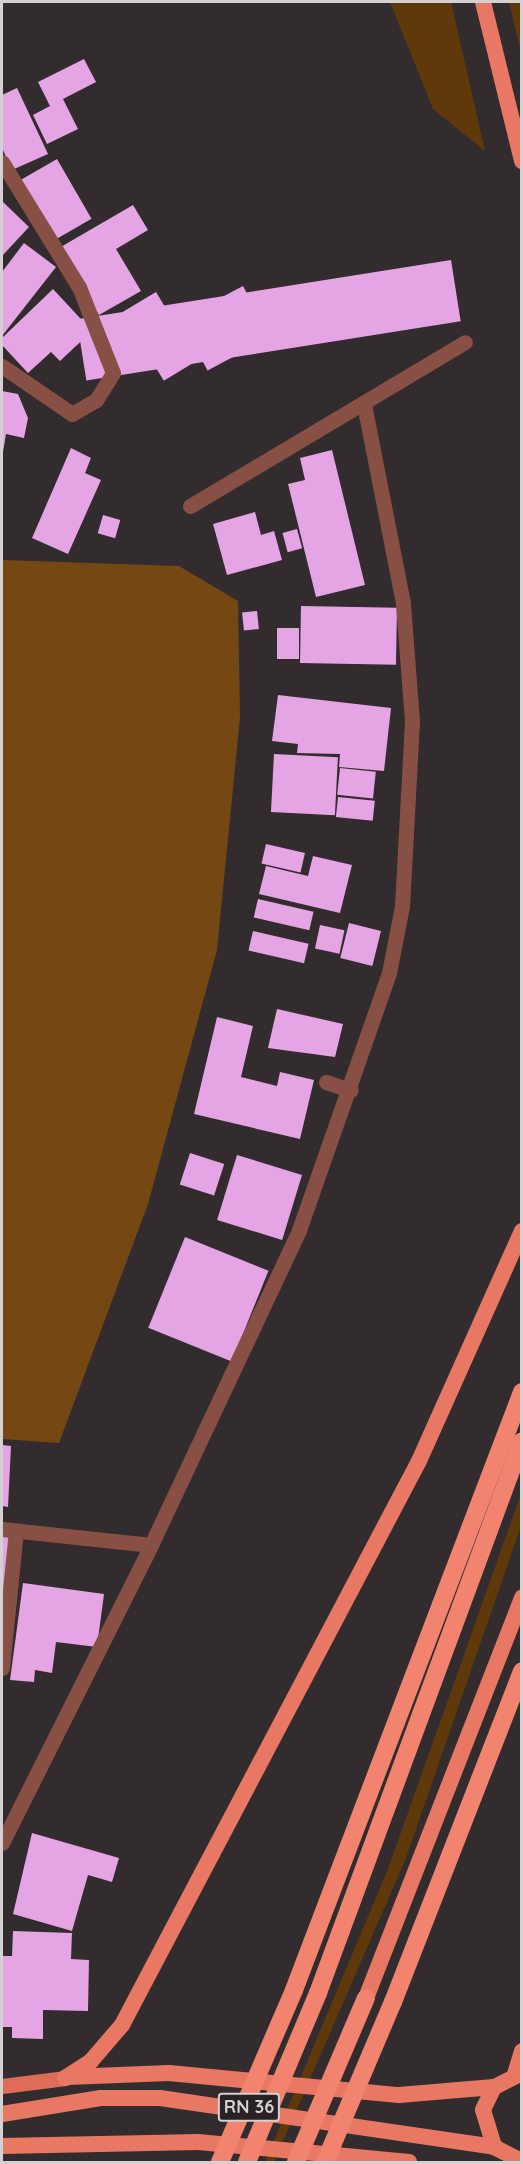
<!DOCTYPE html>
<html>
<head>
<meta charset="utf-8">
<style>
  body { margin:0 }
  #map { position:relative; width:523px; height:2164px; overflow:hidden; background:#332c2e; font-family:Quicksand,sans-serif }
  div>[style] { position:absolute }
  .green>* { inset:0; background:#60390b }
  .forest>* { inset:0; background:#754713 }
  .building>* { inset:0; background:#e5a4e4; transform-origin:0 0 }
  .minor>* { height:15px; margin:-7.5px; padding:0 7.5px; transform-origin:7.5px; border-radius:7.5px; background:#885045 }
  .primary>* { height:15px; margin:-7.5px; padding:0 7.5px; transform-origin:7.5px; border-radius:7.5px; background:#de6c59 }
  .trunk>* { height:16px; margin:-8px; padding:0 8px; transform-origin:8px; border-radius:8px; background:#e87864 }
  .motorway>* { height:18px; margin:-9px; padding:0 9px; transform-origin:9px; border-radius:9px; background:#f1836f }
  .motorway-bridge>* { height:18px; margin:-9px; padding:0 9px; transform-origin:9px; border-radius:9px; background:#f1836f }
  span { translate:-50% -50%; white-space:nowrap; text-align:center; line-height:1.15; -webkit-text-stroke:6px #292224; paint-order:stroke }
  .shield-label span { padding:2px 4px; background:#292224; border:2px solid; border-radius:4px; -webkit-text-stroke-width:0 }
  .shield-label { font-size:18px; color:#d5d0d2; font-weight:700 }
  .frame { position:absolute; inset:0; border:3px solid #d5d0d2; pointer-events:none }
</style>
</head>
<body>
<div id="map">
  <div class="green">
    <div style="clip-path:polygon(390px 2px,451px 2px,485px 151px,433px 109px)"></div>
    <div style="clip-path:polygon(509px 2px,521px 2px,521px 53px)"></div>
    <div style="clip-path:polygon(521px 1494px,521px 1526px,406px 1858px,274px 2162px,265px 2162px,388px 1869px)"></div>
  </div>
  <div class="forest">
    <div style="clip-path:polygon(2px 560px,179px 566px,238px 601px,240px 717px,217px 950px,148px 1204px,59px 1443px,2px 1439px)"></div>
  </div>
  <div class="building">
    <div style="clip-path:polygon(84px 59px,96px 82px,63px 99px,78px 129px,47px 144px,33px 115px,50px 106px,38px 82px)"></div>
    <div style="clip-path:polygon(17px 88px,48px 154px,12px 170px,2px 148px,2px 95px)"></div>
    <div style="left:57px;top:159px;width:69px;height:43px;rotate:60deg"></div>
    <div style="clip-path:polygon(2px 201px,29px 227px,2px 256px)"></div>
    <div style="clip-path:polygon(133px 205px,148px 230px,116px 249px,141px 291px,99px 315px,59px 248px)"></div>
    <div style="clip-path:polygon(24px 243px,56px 267px,2px 336px,2px 272px)"></div>
    <div style="left:451px;top:260px;width:62px;height:379px;rotate:81deg"></div>
    <div style="left:243px;top:286px;width:58px;height:71px;rotate:62deg"></div>
    <div style="clip-path:polygon(53px 289px,92px 331px,60px 361px,51px 352px,28px 373px,2px 345px,2px 338px)"></div>
    <div style="left:156px;top:292px;width:80px;height:39px;rotate:59deg"></div>
    <div style="left:125px;top:332px;width:29px;height:22px;rotate:52deg"></div>
    <div style="clip-path:polygon(2px 391px,18px 394px,28px 418px,24px 438px,6px 434px,3px 452px)"></div>
    <div style="clip-path:polygon(71px 448px,91px 458px,85px 473px,101px 480px,68px 554px,32px 538px)"></div>
    <div style="clip-path:polygon(332px 450px,365px 585px,316px 597px,288px 484px,305px 480px,300px 458px)"></div>
    <div style="clip-path:polygon(255px 512px,261px 535px,274px 531px,282px 560px,227px 575px,213px 524px)"></div>
    <div style="left:103px;top:515px;width:18px;height:19px;rotate:16deg"></div>
    <div style="left:297px;top:529px;width:20px;height:15px;rotate:75deg"></div>
    <div style="left:301px;top:606px;width:96px;height:57px;rotate:1deg"></div>
    <div style="left:257px;top:611px;width:18px;height:15px;rotate:84deg"></div>
    <div style="left:277px;top:628px;width:22px;height:31px"></div>
    <div style="clip-path:polygon(278px 695px,391px 708px,384px 771px,339px 767px,340px 754px,297px 753px,298px 744px,272px 741px)"></div>
    <div style="left:274px;top:754px;width:64px;height:58px;rotate:3deg"></div>
    <div style="left:340px;top:768px;width:36px;height:27px;rotate:6deg"></div>
    <div style="left:338px;top:797px;width:37px;height:20px;rotate:6deg"></div>
    <div style="left:266px;top:844px;width:40px;height:20px;rotate:13deg"></div>
    <div style="clip-path:polygon(313px 856px,352px 865px,340px 913px,259px 894px,266px 866px,308px 876px)"></div>
    <div style="left:258px;top:899px;width:57px;height:19px;rotate:13deg"></div>
    <div style="left:349px;top:923px;width:33px;height:36px;rotate:14deg"></div>
    <div style="left:320px;top:925px;width:25px;height:24px;rotate:12deg"></div>
    <div style="left:253px;top:931px;width:57px;height:20px;rotate:13deg"></div>
    <div style="clip-path:polygon(277px 1009px,343px 1024px,335px 1057px,268px 1048px)"></div>
    <div style="clip-path:polygon(217px 1017px,253px 1026px,241px 1077px,277px 1086px,280px 1072px,314px 1080px,300px 1139px,194px 1114px)"></div>
    <div style="left:190px;top:1153px;width:36px;height:33px;rotate:18deg"></div>
    <div style="left:237px;top:1155px;width:68px;height:68px;rotate:17deg"></div>
    <div style="left:185px;top:1237px;width:90px;height:98px;rotate:22deg"></div>
    <div style="clip-path:polygon(2px 1445px,11px 1446px,8px 1507px,2px 1506px)"></div>
    <div style="clip-path:polygon(2px 1536px,10px 1536px,2px 1618px)"></div>
    <div style="clip-path:polygon(23px 1583px,104px 1594px,97px 1647px,56px 1642px,52px 1673px,35px 1670px,34px 1682px,10px 1680px)"></div>
    <div style="clip-path:polygon(32px 1833px,119px 1858px,112px 1882px,88px 1875px,72px 1931px,13px 1914px)"></div>
    <div style="clip-path:polygon(13px 1931px,72px 1933px,71px 1959px,89px 1960px,88px 2011px,43px 2010px,43px 2039px,12px 2038px,12px 2027px,2px 2027px,2px 1956px,12px 1956px)"></div>
  </div>
  <div class="minor">
    <div style="left:2px;top:162px;width:147px;rotate:58.4deg"></div>
    <div style="left:79px;top:287px;width:92px;rotate:68.4deg"></div>
    <div style="left:113px;top:373px;width:32px;rotate:122deg"></div>
    <div style="left:96px;top:400px;width:28px;rotate:150deg"></div>
    <div style="left:72px;top:414px;width:85px;rotate:-145.6deg"></div>
    <div style="left:190px;top:506px;width:320px;rotate:-30.8deg"></div>
    <div style="left:326px;top:1082px;width:26px;rotate:18deg"></div>
    <div style="left:2px;top:1529px;width:150px;rotate:6.1deg"></div>
    <div style="left:2px;top:1668px;width:138px;rotate:-84.2deg"></div>
    <div style="left:2px;top:1843px;width:333px;rotate:-63.4deg"></div>
    <div style="left:151px;top:1545px;width:348px;rotate:-64.8deg"></div>
    <div style="left:299px;top:1230px;width:272px;rotate:-70.7deg"></div>
    <div style="left:389px;top:973px;width:68px;rotate:-79deg"></div>
    <div style="left:402px;top:906px;width:185px;rotate:-86.9deg"></div>
    <div style="left:412px;top:721px;width:118px;rotate:-94.4deg"></div>
    <div style="left:403px;top:603px;width:203px;rotate:-101.1deg"></div>
  </div>
  <div class="primary">
    <div style="left:2px;top:2086px;width:64px;rotate:-7.2deg"></div>
  </div>
  <div class="trunk">
    <div style="left:483px;top:2px;width:164px;rotate:76.2deg"></div>
    <div style="left:366px;top:1998px;width:430px;rotate:-68.7deg"></div>
    <div style="left:522px;top:2073px;width:31px;rotate:153deg"></div>
    <div style="left:494px;top:2087px;width:25px;rotate:116deg"></div>
    <div style="left:483px;top:2110px;width:39px;rotate:73deg"></div>
    <div style="left:494px;top:2147px;width:31px;rotate:27deg"></div>
    <div style="left:515px;top:2074px;width:24px;rotate:-73deg"></div>
    <div style="left:68px;top:2077px;width:101px;rotate:-2.3deg"></div>
    <div style="left:169px;top:2073px;width:231px;rotate:5.5deg"></div>
    <div style="left:399px;top:2095px;width:95px;rotate:-4.8deg"></div>
    <div style="left:65px;top:2078px;width:31px;rotate:-33deg"></div>
    <div style="left:91px;top:2061px;width:48px;rotate:-49.3deg"></div>
    <div style="left:122px;top:2025px;width:637px;rotate:-62.23deg"></div>
    <div style="left:419px;top:1461px;width:252px;rotate:-65.9deg"></div>
    <div style="left:2px;top:2114px;width:100px;rotate:-9.2deg"></div>
    <div style="left:101px;top:2098px;width:59px"></div>
    <div style="left:160px;top:2098px;width:338px;rotate:8.3deg"></div>
    <div style="left:2px;top:2146px;width:196px;rotate:-1.2deg"></div>
    <div style="left:198px;top:2142px;width:212px;rotate:5.4deg"></div>
  </div>
  <div class="motorway">
    <div style="left:294px;top:1990px;width:640px;rotate:-69.13deg"></div>
    <div style="left:318px;top:1993px;width:588px;rotate:-69.72deg"></div>
    <div style="left:393px;top:2002px;width:355px;rotate:-68.7deg"></div>
  </div>
  <div class="motorway-bridge">
    <div style="left:220px;top:2162px;width:187px;rotate:-66.7deg"></div>
    <div style="left:247px;top:2162px;width:183px;rotate:-67.2deg"></div>
    <div style="left:296px;top:2162px;width:178px;rotate:-66.9deg"></div>
    <div style="left:325px;top:2162px;width:174px;rotate:-67deg"></div>
  </div>
  <div class="shield-label">
    <span style="left:249px;top:2107px">RN 36</span>
  </div>
  <div class="frame"></div>
</div>
</body>
</html>
